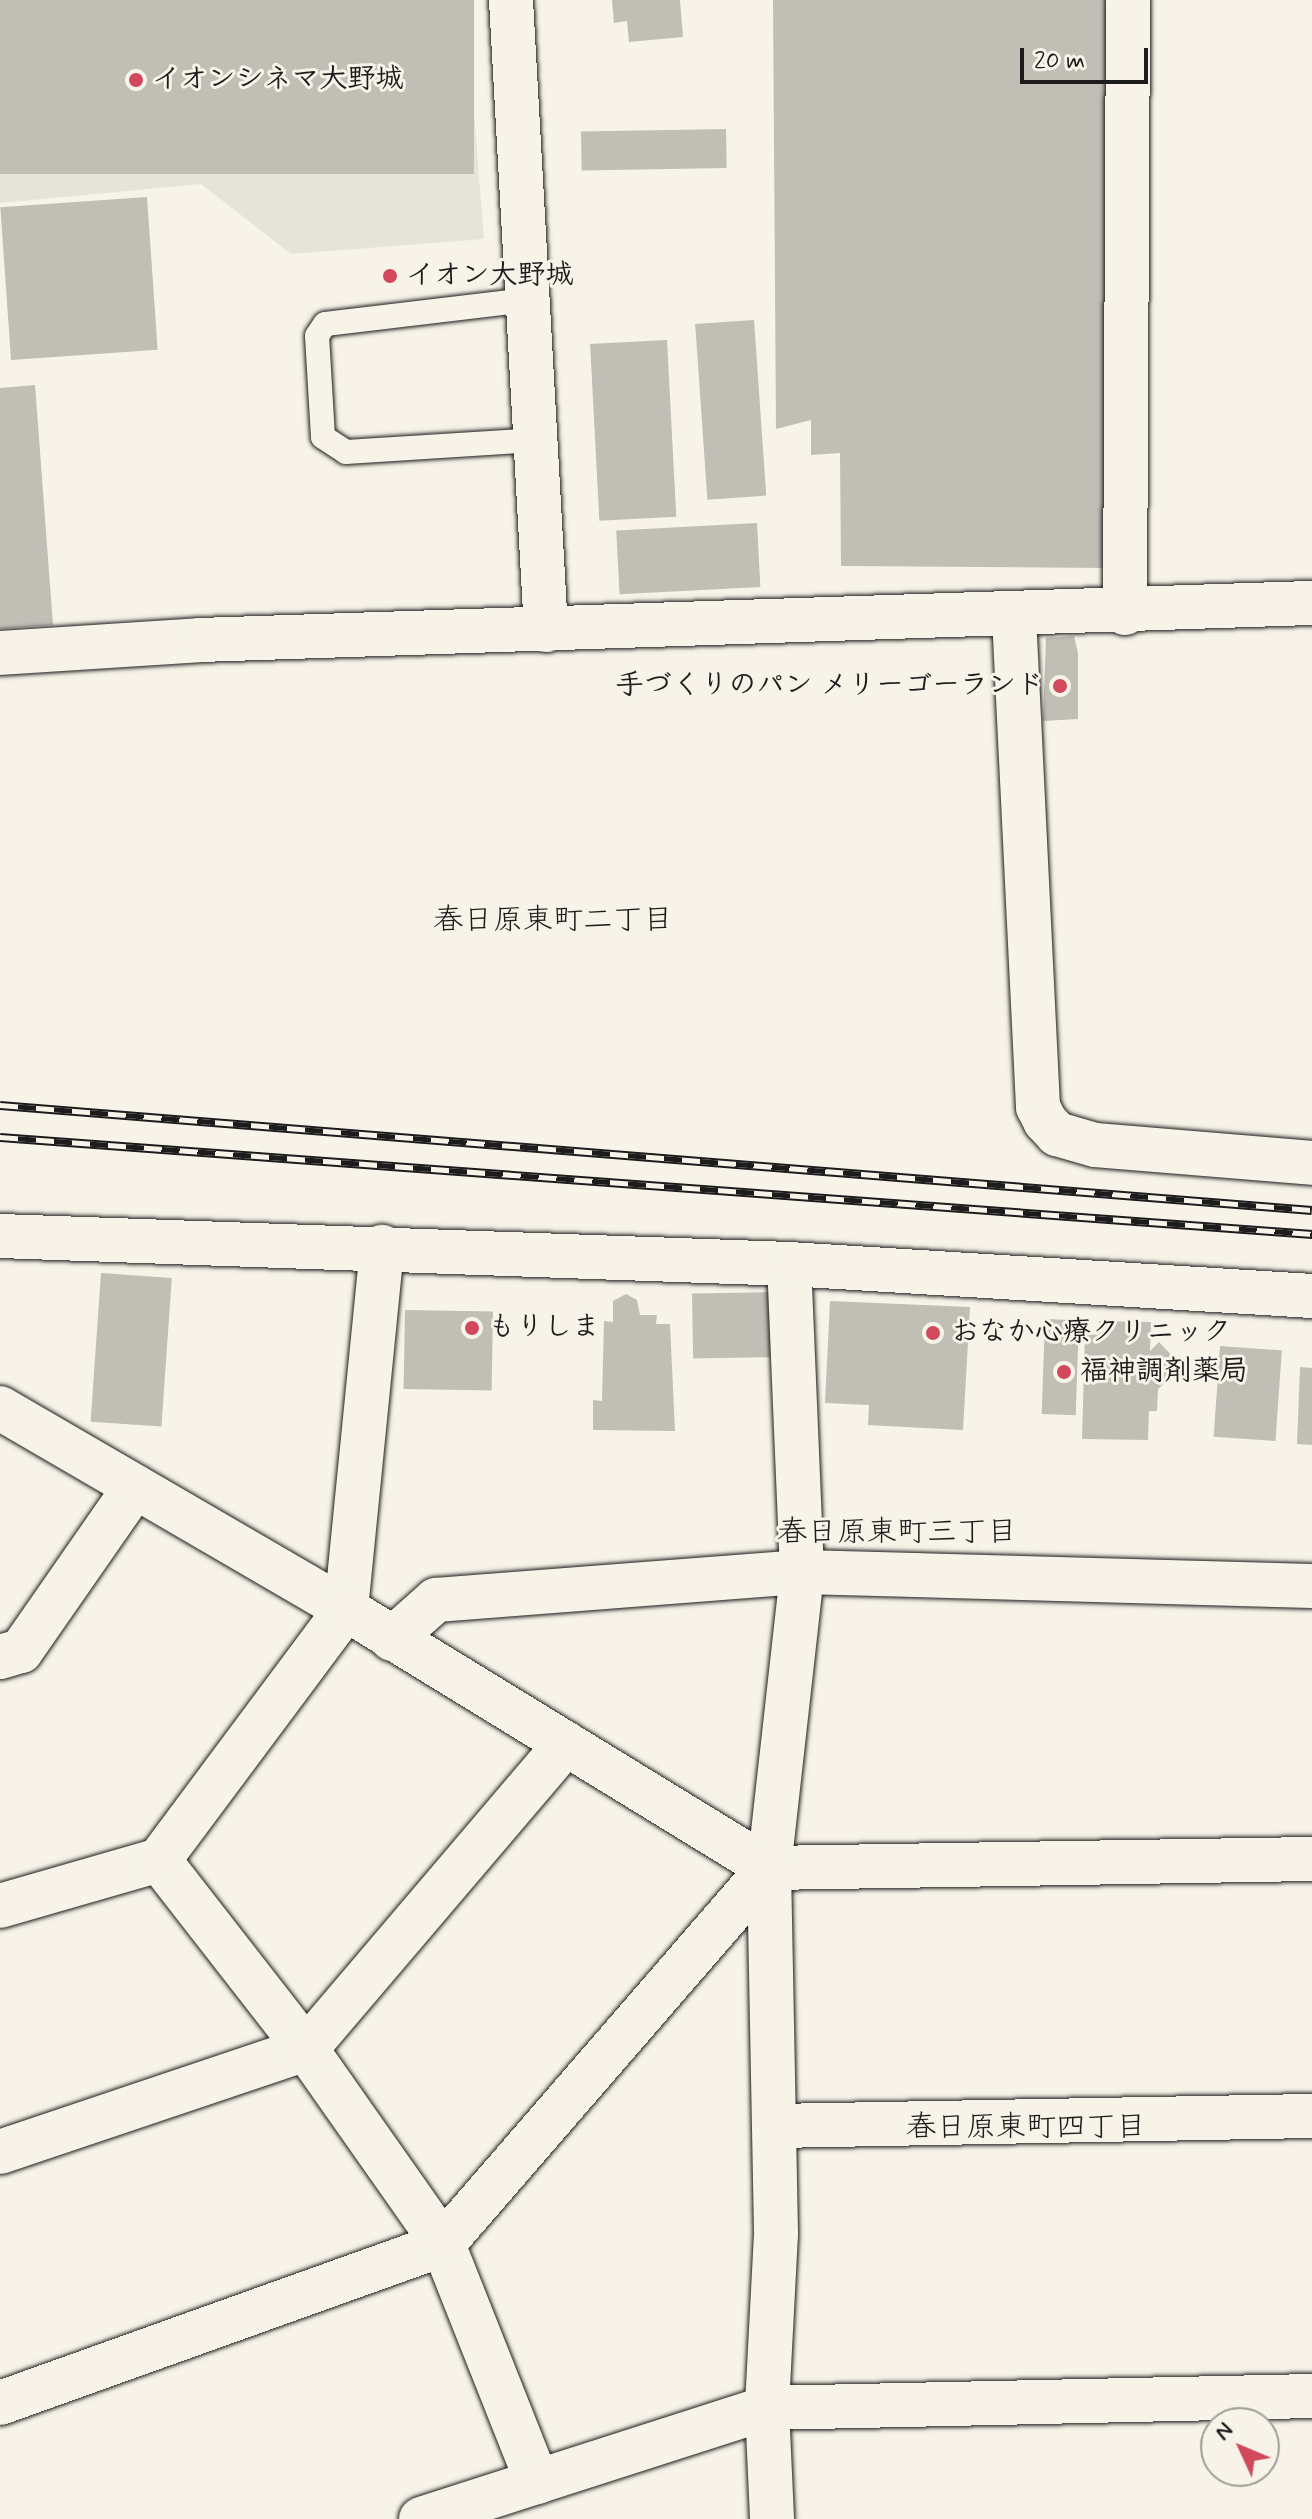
<!DOCTYPE html>
<html>
<head>
<meta charset="utf-8">
<style>
  body { margin:0 }
  #map { position:relative; width:1312px; height:2519px; overflow:hidden; background:#f7f3e8; font-family:Mynerve,"Klee One",sans-serif }
  div>[style] { position:absolute }
  .built>* { inset:0; background:#e6e3d9 }
  .building>* { inset:0; background:#c0beb5; transform-origin:0 0 }
  .roads { filter:drop-shadow(0 0 2px #1c1c1c) drop-shadow(0 0 2px #1c1c1c) }
  .lane>* { height:24px; margin:-12px; padding:0 12px; transform-origin:12px; border-radius:12px; background:#f7f3e8 }
  .street>* { height:44px; margin:-22px; padding:0 22px; transform-origin:22px; border-radius:22px; background:#f7f3e8 }
  .secondary>* { height:44px; margin:-22px; padding:0 22px; transform-origin:22px; border-radius:22px; background:#f7f3e8 }
  .rail>* { height:9px; margin-top:-4.5px; transform-origin:0; background:repeating-linear-gradient(90deg,#f7f3e8 0 18px,#1c1c1c 0 36px); box-sizing:border-box; border-block:2px solid #1c1c1c }
  .dots>* { width:22px; height:22px; translate:-50% -50%; box-sizing:border-box; border:4px solid #f7f3e8; border-radius:50% }
  span { translate:-50% -50%; white-space:nowrap; text-align:center; line-height:1.15; -webkit-text-stroke:6px #f7f3e8; paint-order:stroke }
  .poi-label { font-size:28px; color:#1c1c1c; font-weight:700 }
  .left { translate:0 -50%; text-align:left }
  .right { translate:-100% -50%; text-align:right }
  .neighbourhood-label { font-size:30px; color:#1c1c1c }
  .north { position:absolute; left:1200px; top:2407px; width:80px; height:80px; box-sizing:border-box; background:#f7f3e8; border:2px solid #9f9d96; border-radius:50%; rotate:314deg; font-size:22px; font-weight:700; line-height:32px; text-align:center; color:#1c1c1c }
  .north::after { content:''; display:block; margin:auto; width:28px; height:36px; background:#d1495b; clip-path:polygon(50% 0,100% 100%,50% 72%,0 100%) }
  .scale { position:absolute; left:1020px; top:48px; width:128px; height:36px; box-sizing:border-box; border:4px solid #1c1c1c; border-top:0; padding-left:10px; font-size:24px; line-height:28px; white-space:nowrap; color:#1c1c1c; -webkit-text-stroke:6px #f7f3e8; paint-order:stroke }
</style>
</head>
<body>
<div id="map">
  <div class="built">
    <div style="clip-path:polygon(0 0,465px 0,484px 239px,291px 254px,201px 184px,0 203px)"></div>
  </div>
  <div class="building">
    <div style="left:0;top:0;width:474px;height:174px"></div>
    <div style="clip-path:polygon(612px 0,680px 0,683px 37px,629px 42px,627px 21px,614px 23px)"></div>
    <div style="clip-path:polygon(773px 0,1111px 0,1107px 568px,841px 566px,840px 453px,811px 455px,811px 420px,776px 429px)"></div>
    <div style="left:726px;top:129px;width:39px;height:145px;rotate:89deg"></div>
    <div style="left:147px;top:197px;width:153px;height:147px;rotate:86deg"></div>
    <div style="left:754px;top:320px;width:176px;height:59px;rotate:86deg"></div>
    <div style="left:667px;top:340px;width:177px;height:77px;rotate:87deg"></div>
    <div style="clip-path:polygon(35px 385px,53px 625px,0 629px,0 388px)"></div>
    <div style="left:757px;top:523px;width:64px;height:141px;rotate:87deg"></div>
    <div style="clip-path:polygon(1074px 636px,1078px 653px,1078px 719px,1043px 721px,1046px 638px)"></div>
    <div style="left:101px;top:1273px;width:71px;height:149px;rotate:4deg"></div>
    <div style="left:778px;top:1292px;width:65px;height:86px;rotate:89deg"></div>
    <div style="clip-path:polygon(626px 1294px,637px 1300px,640px 1315px,657px 1315px,656px 1324px,670px 1324px,675px 1431px,593px 1430px,593px 1400px,602px 1401px,604px 1321px,613px 1322px,613px 1301px)"></div>
    <div style="clip-path:polygon(830px 1301px,970px 1307px,963px 1430px,868px 1425px,869px 1405px,825px 1403px)"></div>
    <div style="left:405px;top:1310px;width:88px;height:79px;rotate:1deg"></div>
    <div style="left:1045px;top:1319px;width:34px;height:95px;rotate:2deg"></div>
    <div style="clip-path:polygon(1099px 1321px,1151px 1322px,1150px 1351px,1159px 1342px,1182px 1366px,1158px 1389px,1157px 1411px,1149px 1411px,1148px 1440px,1082px 1439px,1085px 1334px,1099px 1335px)"></div>
    <div style="left:1220px;top:1346px;width:62px;height:91px;rotate:4deg"></div>
    <div style="clip-path:polygon(1300px 1367px,1312px 1368px,1312px 1445px,1297px 1444px)"></div>
  </div>
  <div class="roads">
    <div class="lane">
      <div style="left:527px;top:300px;width:203px;rotate:173.2deg"></div>
      <div style="left:325px;top:324px;width:14px;rotate:124deg"></div>
      <div style="left:317px;top:336px;width:101px;rotate:86.6deg"></div>
      <div style="left:323px;top:437px;width:27px;rotate:33deg"></div>
      <div style="left:346px;top:452px;width:189px;rotate:-3.6deg"></div>
    </div>
    <div class="street">
      <div style="left:511px;top:0;width:631px;rotate:86.82deg"></div>
      <div style="left:1125px;top:613px;width:613px;rotate:-89.72deg"></div>
      <div style="left:1014px;top:616px;width:492px;rotate:87.2deg"></div>
      <div style="left:1038px;top:1107px;width:16px;rotate:63deg"></div>
      <div style="left:1045px;top:1121px;width:18px;rotate:47deg"></div>
      <div style="left:1057px;top:1134px;width:40px;rotate:16deg"></div>
      <div style="left:1095px;top:1145px;width:218px;rotate:4.7deg"></div>
      <div style="left:0;top:653px;width:200px;rotate:-3.7deg"></div>
      <div style="left:200px;top:640px;width:1113px;rotate:-1.91deg"></div>
      <div style="left:392px;top:1639px;width:59px;rotate:-41.6deg"></div>
      <div style="left:436px;top:1600px;width:367px;rotate:-4.4deg"></div>
      <div style="left:802px;top:1572px;width:510px;rotate:1.57deg"></div>
      <div style="left:0;top:1657px;width:22px;rotate:-16deg"></div>
      <div style="left:21px;top:1651px;width:200px;rotate:-55.2deg"></div>
      <div style="left:159px;top:1860px;width:239px;rotate:52.1deg"></div>
      <div style="left:306px;top:2049px;width:238px;rotate:54.9deg"></div>
      <div style="left:443px;top:2244px;width:256px;rotate:68.4deg"></div>
      <div style="left:769px;top:1868px;width:543px;rotate:-0.95deg"></div>
      <div style="left:0;top:1906px;width:166px;rotate:-16.1deg"></div>
      <div style="left:159px;top:1860px;width:313px;rotate:-53.3deg"></div>
      <div style="left:346px;top:1609px;width:364px;rotate:-84.3deg"></div>
      <div style="left:775px;top:2126px;width:537px;rotate:-1.07deg"></div>
      <div style="left:0;top:2152px;width:323px;rotate:-18.6deg"></div>
      <div style="left:306px;top:2049px;width:401px;rotate:-49.6deg"></div>
      <div style="left:0;top:2403px;width:471px;rotate:-19.7deg"></div>
      <div style="left:443px;top:2244px;width:498px;rotate:-49.1deg"></div>
      <div style="left:769px;top:1868px;width:298px;rotate:-83.6deg"></div>
      <div style="left:802px;top:1572px;width:308px;rotate:-92.4deg"></div>
      <div style="left:421px;top:2519px;width:363px;rotate:-17.8deg"></div>
      <div style="left:767px;top:2408px;width:545px;rotate:-1.26deg"></div>
    </div>
    <div class="secondary">
      <div style="left:0;top:1236px;width:789px;rotate:2.03deg"></div>
      <div style="left:789px;top:1264px;width:524px;rotate:3.5deg"></div>
      <div style="left:0;top:1408px;width:400px;rotate:30.2deg"></div>
      <div style="left:346px;top:1609px;width:496px;rotate:31.5deg"></div>
      <div style="left:769px;top:1868px;width:366px;rotate:88.9deg"></div>
      <div style="left:776px;top:2234px;width:174px;rotate:93deg"></div>
      <div style="left:767px;top:2408px;width:111px;rotate:87.4deg"></div>
    </div>
  </div>
  <div class="rail">
    <div style="left:0;top:1105px;width:1316px;rotate:4.58deg"></div>
    <div style="left:0;top:1137px;width:1316px;rotate:4.23deg"></div>
  </div>
  <div class="dots">
    <div style="left:136px;top:80px;background:#d1495b"></div>
    <div style="left:390px;top:276px;background:#d1495b"></div>
    <div style="left:1060px;top:686px;background:#d1495b"></div>
    <div style="left:472px;top:1328px;background:#d1495b"></div>
    <div style="left:933px;top:1333px;background:#d1495b"></div>
    <div style="left:1064px;top:1372px;background:#d1495b"></div>
  </div>
  <div class="poi-label">
    <span class="left" style="left:152px;top:80px">イオンシネマ大野城</span>
    <span class="left" style="left:406px;top:276px">イオン大野城</span>
    <span class="right" style="left:1044px;top:686px">手づくりのパン メリーゴーランド</span>
    <span class="left" style="left:488px;top:1328px">もりしま</span>
    <span class="left" style="left:951px;top:1333px">おなか心療クリニック</span>
    <span class="left" style="left:1080px;top:1372px">福神調剤薬局</span>
  </div>
  <div class="neighbourhood-label">
    <span style="left:553px;top:921px">春日原東町二丁目</span>
    <span style="left:897px;top:1533px">春日原東町三丁目</span>
    <span style="left:1026px;top:2128px">春日原東町四丁目</span>
  </div>
  <div class="north">N</div>
  <div class="scale">20 m</div>
</div>
</body>
</html>
